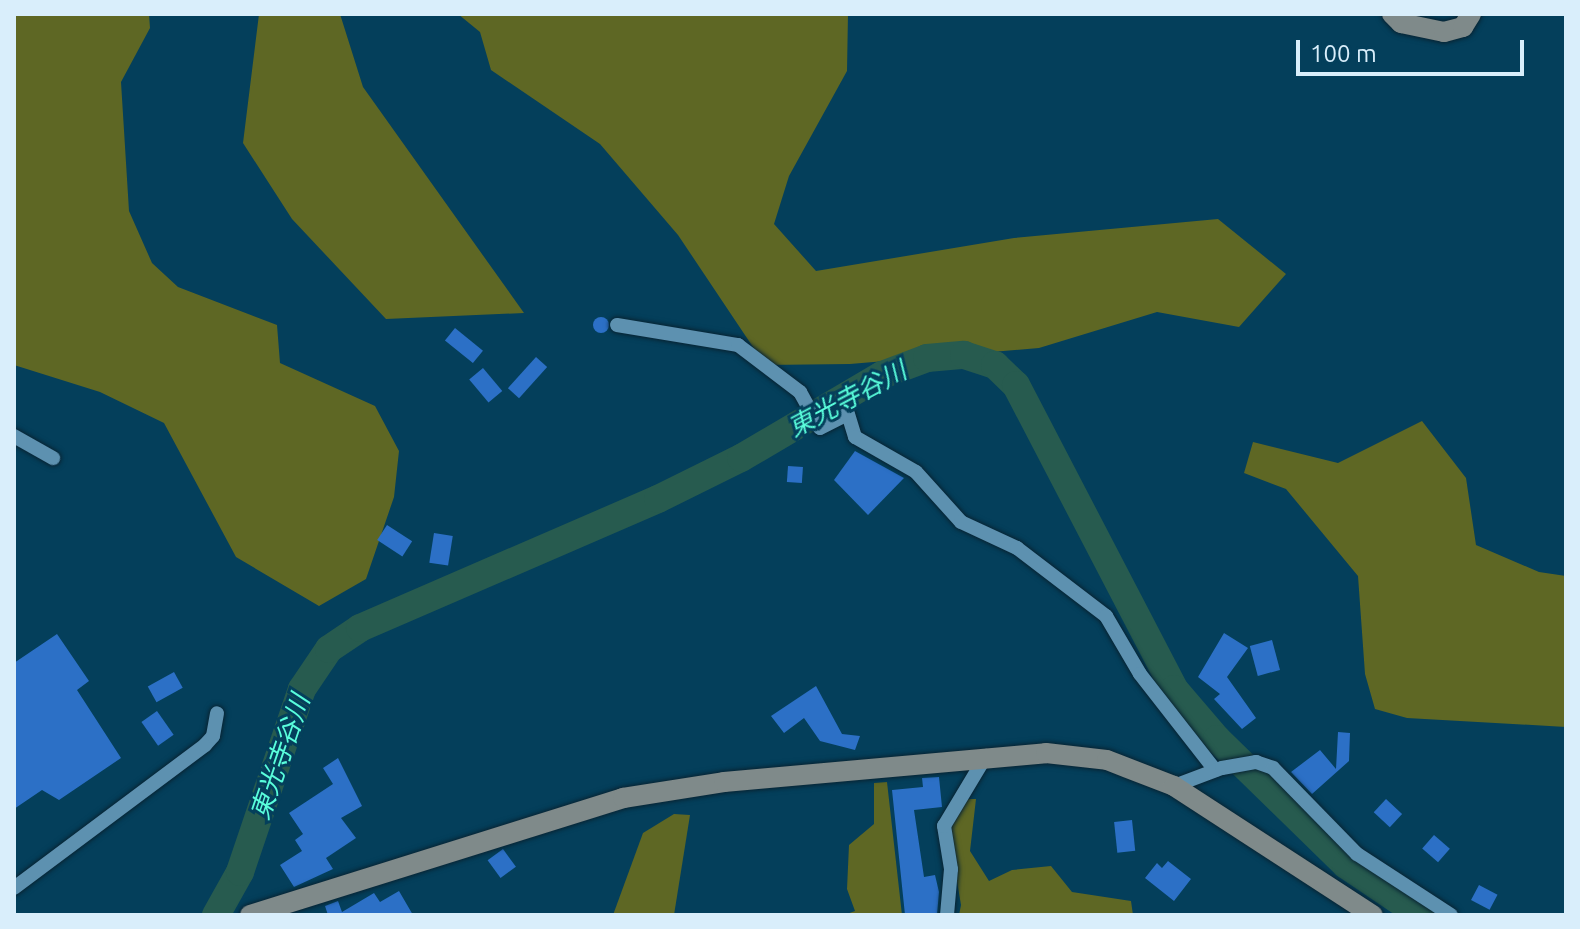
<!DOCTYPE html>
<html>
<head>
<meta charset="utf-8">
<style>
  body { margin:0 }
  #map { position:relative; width:1580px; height:929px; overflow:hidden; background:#043f5b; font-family:Ubuntu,"Noto Sans JP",sans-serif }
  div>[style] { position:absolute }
  .forest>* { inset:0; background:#5e6724 }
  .river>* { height:28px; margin:-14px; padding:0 14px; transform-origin:14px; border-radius:14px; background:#275b4f }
  .building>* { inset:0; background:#2c70c6; transform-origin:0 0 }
  .round { border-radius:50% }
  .roads { filter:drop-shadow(0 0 2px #082433) drop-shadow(0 0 2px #082433) }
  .street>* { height:14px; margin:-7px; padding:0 7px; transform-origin:7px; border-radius:7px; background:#5d91b0 }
  .secondary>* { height:20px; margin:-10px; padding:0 10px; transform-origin:10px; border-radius:10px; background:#7f8a8a }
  span { translate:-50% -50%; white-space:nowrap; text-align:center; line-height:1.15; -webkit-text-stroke:6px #043f5b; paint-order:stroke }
  .water-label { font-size:26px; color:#59fddb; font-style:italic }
  .frame { position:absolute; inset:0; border:16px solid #d9eefb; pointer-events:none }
  .scale { position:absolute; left:1296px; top:40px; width:228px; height:36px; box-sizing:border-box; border:4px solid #d9eefb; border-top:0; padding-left:10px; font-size:24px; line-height:28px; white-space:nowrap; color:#d9eefb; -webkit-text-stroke:6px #043f5b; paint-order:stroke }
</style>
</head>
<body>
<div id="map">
  <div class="forest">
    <div style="clip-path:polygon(14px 14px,149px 14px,150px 28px,121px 82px,129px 211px,152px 263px,178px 287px,277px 325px,280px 363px,375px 406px,399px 451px,394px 497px,366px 579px,319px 606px,236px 557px,164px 423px,100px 392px,14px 365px)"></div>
    <div style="clip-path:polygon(259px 14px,340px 14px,363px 87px,524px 313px,386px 319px,292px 219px,243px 143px)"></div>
    <div style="clip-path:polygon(458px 14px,848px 14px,847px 71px,789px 176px,774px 224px,816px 271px,1014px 238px,1218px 219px,1286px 274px,1239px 327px,1157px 312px,1039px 348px,850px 364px,765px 365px,678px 235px,600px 144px,491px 70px,480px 32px)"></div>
    <div style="clip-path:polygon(1422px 421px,1466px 478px,1476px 545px,1539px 572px,1566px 576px,1566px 727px,1407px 718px,1375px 709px,1365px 674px,1358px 576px,1286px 489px,1244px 473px,1253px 442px,1338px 463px)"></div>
    <div style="clip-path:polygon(887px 782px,902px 915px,844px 915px,855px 911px,847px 889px,849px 845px,874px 824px,874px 783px)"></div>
    <div style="clip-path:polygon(962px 799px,976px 799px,970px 851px,989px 881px,1012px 870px,1051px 866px,1072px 892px,1131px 901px,1133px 915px,959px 915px,961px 905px,948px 828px)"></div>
    <div style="clip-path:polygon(674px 814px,690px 815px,674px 915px,613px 915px,643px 833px)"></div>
  </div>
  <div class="river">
    <div style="left:216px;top:915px;width:49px;rotate:-60.8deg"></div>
    <div style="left:240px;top:872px;width:193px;rotate:-71.3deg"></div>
    <div style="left:302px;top:689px;width:48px;rotate:-56deg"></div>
    <div style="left:329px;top:649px;width:37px;rotate:-34deg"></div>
    <div style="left:360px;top:628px;width:325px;rotate:-23.4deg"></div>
    <div style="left:658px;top:499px;width:93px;rotate:-26.3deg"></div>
    <div style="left:741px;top:458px;width:164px;rotate:-30.5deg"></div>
    <div style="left:882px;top:375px;width:48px;rotate:-20.7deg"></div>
    <div style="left:927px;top:358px;width:37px;rotate:-5deg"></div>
    <div style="left:964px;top:355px;width:33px;rotate:18deg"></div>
    <div style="left:995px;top:365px;width:29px;rotate:44deg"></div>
    <div style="left:1016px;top:385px;width:343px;rotate:62.5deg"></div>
    <div style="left:1174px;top:689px;width:66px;rotate:49.3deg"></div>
    <div style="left:1217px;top:739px;width:180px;rotate:44.3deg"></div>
    <div style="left:1346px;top:865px;width:89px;rotate:34deg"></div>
  </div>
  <div class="building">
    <div class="round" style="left:593px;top:317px;width:16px;height:16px"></div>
    <div style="left:455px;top:328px;width:36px;height:16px;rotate:39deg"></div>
    <div style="left:536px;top:357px;width:15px;height:42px;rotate:42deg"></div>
    <div style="left:483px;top:368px;width:30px;height:18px;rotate:50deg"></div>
    <div style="clip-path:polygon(855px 451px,904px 478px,868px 515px,834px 480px)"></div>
    <div style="left:788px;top:466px;width:15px;height:16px;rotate:4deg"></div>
    <div style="left:387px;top:525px;width:30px;height:18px;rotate:33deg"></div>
    <div style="left:434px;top:533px;width:19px;height:30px;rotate:9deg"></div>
    <div style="clip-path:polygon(1224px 633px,1248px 648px,1227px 677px,1256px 718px,1242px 729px,1214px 699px,1220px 694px,1198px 677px)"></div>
    <div style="clip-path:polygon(57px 634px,89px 681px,77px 690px,121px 758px,59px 800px,42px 790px,14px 809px,14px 663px)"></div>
    <div style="left:1272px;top:640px;width:31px;height:23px;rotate:75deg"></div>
    <div style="left:174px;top:672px;width:18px;height:30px;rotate:61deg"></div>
    <div style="clip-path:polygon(816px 686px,842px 734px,860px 736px,855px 750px,820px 741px,804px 718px,784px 733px,771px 716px)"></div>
    <div style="left:157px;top:711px;width:29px;height:19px;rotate:55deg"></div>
    <div style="clip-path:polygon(1338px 732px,1350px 733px,1349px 761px,1312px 794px,1291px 772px,1320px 750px,1336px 769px)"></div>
    <div style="clip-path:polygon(338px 758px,362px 806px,341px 818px,356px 838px,326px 858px,333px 869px,294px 887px,280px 865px,302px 851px,295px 840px,303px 834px,289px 813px,333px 784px,323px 768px)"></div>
    <div style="clip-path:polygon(939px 777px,942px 807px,914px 810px,924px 877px,935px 875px,939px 892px,937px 915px,905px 915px,892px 790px,923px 787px,922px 778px)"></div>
    <div style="left:1386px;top:799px;width:22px;height:18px;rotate:43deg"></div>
    <div style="left:1132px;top:820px;width:31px;height:18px;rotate:84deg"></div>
    <div style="left:1434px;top:835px;width:21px;height:18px;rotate:41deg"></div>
    <div style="left:503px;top:849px;width:22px;height:19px;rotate:54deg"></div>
    <div style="clip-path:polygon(1168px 861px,1191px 879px,1174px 901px,1145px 878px,1157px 863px,1162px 868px)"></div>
    <div style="left:1479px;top:885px;width:21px;height:17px;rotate:28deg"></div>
    <div style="clip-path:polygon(399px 891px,413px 915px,328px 915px,325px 906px,338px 901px,342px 912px,374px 893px,380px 902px)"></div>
  </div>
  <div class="roads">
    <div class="street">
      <div style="left:617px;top:325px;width:123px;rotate:9.4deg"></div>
      <div style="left:738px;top:345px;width:78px;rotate:37.2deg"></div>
      <div style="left:800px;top:392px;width:41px;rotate:60.9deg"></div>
      <div style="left:820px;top:428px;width:31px;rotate:-27deg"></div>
      <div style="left:848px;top:414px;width:24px;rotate:73deg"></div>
      <div style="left:855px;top:437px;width:70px;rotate:29.8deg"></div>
      <div style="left:916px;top:472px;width:67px;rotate:48deg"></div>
      <div style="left:961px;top:522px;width:62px;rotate:24.9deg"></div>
      <div style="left:1017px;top:548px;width:112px;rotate:37.4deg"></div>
      <div style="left:1106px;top:616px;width:67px;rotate:59.6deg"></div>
      <div style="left:1140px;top:674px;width:122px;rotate:52deg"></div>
      <div style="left:14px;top:436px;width:45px;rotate:29.4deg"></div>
      <div style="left:1174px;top:786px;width:51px;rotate:-20.6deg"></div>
      <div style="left:1222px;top:768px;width:35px;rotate:-10deg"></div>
      <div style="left:1256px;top:762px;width:18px;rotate:19deg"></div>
      <div style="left:1273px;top:768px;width:120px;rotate:45.7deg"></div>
      <div style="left:1357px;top:854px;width:112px;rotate:33deg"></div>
      <div style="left:14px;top:888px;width:239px;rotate:-36.8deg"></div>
      <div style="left:205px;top:745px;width:12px;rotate:-48deg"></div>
      <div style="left:213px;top:736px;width:23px;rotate:-80deg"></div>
      <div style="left:947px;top:915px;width:46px;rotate:-85deg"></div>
      <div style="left:951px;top:869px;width:44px;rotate:-99.2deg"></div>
      <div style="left:944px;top:826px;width:82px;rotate:-59deg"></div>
    </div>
    <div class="secondary">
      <div style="left:1392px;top:14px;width:13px;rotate:45deg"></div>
      <div style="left:1401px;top:23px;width:44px;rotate:11.8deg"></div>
      <div style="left:1444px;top:32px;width:20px;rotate:-15deg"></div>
      <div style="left:1463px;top:27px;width:15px;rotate:-58deg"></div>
      <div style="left:250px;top:915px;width:391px;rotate:-17.4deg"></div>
      <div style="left:623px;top:798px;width:102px;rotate:-9deg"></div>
      <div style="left:724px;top:782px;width:323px;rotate:-5.1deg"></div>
      <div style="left:1046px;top:753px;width:61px;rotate:6.5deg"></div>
      <div style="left:1107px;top:760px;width:72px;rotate:21.2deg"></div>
      <div style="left:1174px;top:786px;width:237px;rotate:33deg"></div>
    </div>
  </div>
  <div class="water-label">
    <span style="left:847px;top:399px;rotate:-28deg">東光寺谷川</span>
    <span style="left:280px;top:757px;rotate:-71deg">東光寺谷川</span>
  </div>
  <div class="frame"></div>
  <div class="scale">100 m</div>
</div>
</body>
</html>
